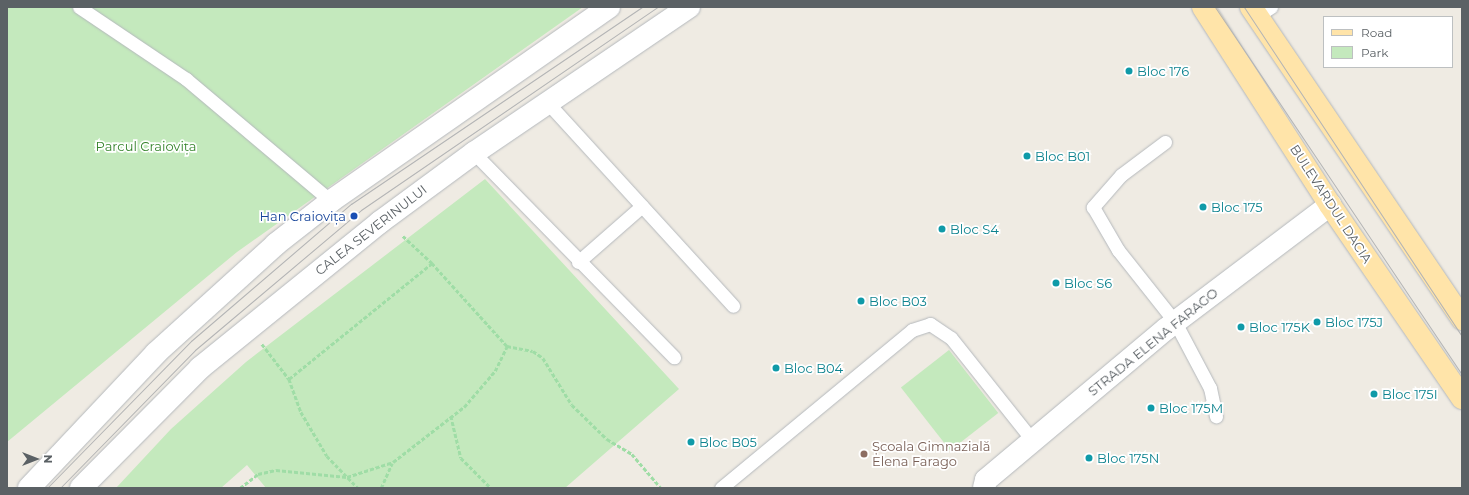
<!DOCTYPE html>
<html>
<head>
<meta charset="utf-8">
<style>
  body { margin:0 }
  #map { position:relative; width:1469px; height:495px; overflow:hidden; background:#efebe3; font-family:Montserrat,sans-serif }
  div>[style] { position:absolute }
  .green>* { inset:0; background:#c4e9bd; transform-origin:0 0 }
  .path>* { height:2.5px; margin-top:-1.25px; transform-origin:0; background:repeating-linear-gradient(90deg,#9fdda6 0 4px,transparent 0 6px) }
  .roads { filter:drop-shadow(0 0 1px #b4b8bc) drop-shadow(0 0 1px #b4b8bc) }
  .service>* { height:13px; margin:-6.5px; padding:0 6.5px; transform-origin:6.5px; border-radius:6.5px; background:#fff }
  .minor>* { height:22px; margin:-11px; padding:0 11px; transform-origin:11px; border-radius:11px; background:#fff }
  .secondary>* { height:22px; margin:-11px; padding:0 11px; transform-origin:11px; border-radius:11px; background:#fff }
  .primary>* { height:22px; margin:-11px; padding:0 11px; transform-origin:11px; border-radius:11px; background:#ffe4a9 }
  .tram>* { height:1px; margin:-0.5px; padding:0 0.5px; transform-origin:0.5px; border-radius:0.5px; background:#b3b4b5 }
  .dots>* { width:11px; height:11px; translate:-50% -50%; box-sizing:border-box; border:2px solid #fff; border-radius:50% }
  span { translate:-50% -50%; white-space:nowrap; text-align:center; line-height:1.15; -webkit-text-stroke:3.5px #fff; paint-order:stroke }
  .culture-label { font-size:13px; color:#0d838f }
  .left { translate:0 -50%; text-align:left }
  .park-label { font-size:13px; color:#36842c }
  .street-label { font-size:13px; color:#5b6165 }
  .transit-label { font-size:13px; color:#164399 }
  .right { translate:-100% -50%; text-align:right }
  .education-label { font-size:13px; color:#785e54 }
  .frame { position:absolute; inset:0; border:8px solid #5b6165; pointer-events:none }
  .legend { position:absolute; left:1323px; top:16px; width:130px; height:52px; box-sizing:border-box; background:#fff; border:1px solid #bdc0c1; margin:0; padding:5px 7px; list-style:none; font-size:12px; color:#5b6165 }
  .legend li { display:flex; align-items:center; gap:8px; height:20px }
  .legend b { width:20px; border:1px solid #bdc0c1 }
  .north { position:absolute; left:16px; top:439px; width:40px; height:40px; -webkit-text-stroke:3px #fff; paint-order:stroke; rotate:90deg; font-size:11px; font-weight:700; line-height:16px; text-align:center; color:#5b6165 }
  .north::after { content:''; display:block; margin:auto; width:14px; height:18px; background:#5b6165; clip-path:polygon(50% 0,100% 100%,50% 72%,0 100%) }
</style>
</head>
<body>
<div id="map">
  <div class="green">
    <div style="clip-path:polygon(7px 7px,583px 7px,237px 252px,7px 442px)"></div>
    <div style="clip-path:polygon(485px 179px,679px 389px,565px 488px,266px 488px,247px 465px,221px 488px,116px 488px,171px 429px,246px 362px)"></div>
    <div style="left:949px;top:350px;width:80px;height:61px;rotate:52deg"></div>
  </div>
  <div class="path">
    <div style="left:403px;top:236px;width:40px;rotate:43deg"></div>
    <div style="left:432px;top:263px;width:112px;rotate:47.9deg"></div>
    <div style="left:507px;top:346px;width:26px;rotate:11deg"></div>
    <div style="left:533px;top:351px;width:12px;rotate:35deg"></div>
    <div style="left:543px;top:358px;width:55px;rotate:58.3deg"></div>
    <div style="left:572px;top:405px;width:49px;rotate:44.2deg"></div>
    <div style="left:607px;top:439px;width:29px;rotate:31deg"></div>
    <div style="left:632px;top:454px;width:45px;rotate:49.5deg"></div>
    <div style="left:262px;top:344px;width:44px;rotate:52.4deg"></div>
    <div style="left:289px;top:379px;width:35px;rotate:70deg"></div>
    <div style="left:301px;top:412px;width:51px;rotate:59.4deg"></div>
    <div style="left:327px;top:456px;width:45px;rotate:45.9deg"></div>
    <div style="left:289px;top:379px;width:184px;rotate:-39deg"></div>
    <div style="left:451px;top:416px;width:43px;rotate:76.6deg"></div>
    <div style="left:461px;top:458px;width:42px;rotate:45deg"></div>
    <div style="left:240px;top:488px;width:23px;rotate:-38deg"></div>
    <div style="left:258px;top:474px;width:18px;rotate:-13deg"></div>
    <div style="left:276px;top:470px;width:71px;rotate:5.6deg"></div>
    <div style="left:347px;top:477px;width:48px;rotate:-18.1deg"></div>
    <div style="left:393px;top:462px;width:90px;rotate:-37.8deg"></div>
    <div style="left:464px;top:407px;width:48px;rotate:-49.3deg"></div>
    <div style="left:495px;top:371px;width:28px;rotate:-64deg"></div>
    <div style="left:381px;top:488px;width:27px;rotate:-66deg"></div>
  </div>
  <div class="roads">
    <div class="service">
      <div style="left:79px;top:7px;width:129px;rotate:33.9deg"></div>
      <div style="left:186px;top:79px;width:189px;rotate:40.1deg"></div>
      <div style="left:1257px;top:16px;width:17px;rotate:-33deg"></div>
      <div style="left:547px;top:102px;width:276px;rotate:47.6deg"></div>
      <div style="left:1165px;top:142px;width:55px;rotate:143.1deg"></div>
      <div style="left:1121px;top:175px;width:43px;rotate:131.2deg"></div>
      <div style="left:1093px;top:207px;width:50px;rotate:59.8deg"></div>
      <div style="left:1118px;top:250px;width:92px;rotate:51.6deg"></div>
      <div style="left:1175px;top:322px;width:75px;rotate:62.1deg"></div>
      <div style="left:1210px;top:388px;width:29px;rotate:78deg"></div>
      <div style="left:474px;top:153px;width:286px;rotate:45.6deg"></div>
      <div style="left:578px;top:262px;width:85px;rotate:-41.2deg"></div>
      <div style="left:721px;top:488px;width:248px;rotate:-39.6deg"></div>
      <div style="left:912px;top:330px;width:19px;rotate:-18deg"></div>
      <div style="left:930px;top:324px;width:25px;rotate:34deg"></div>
      <div style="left:951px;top:338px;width:132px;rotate:51.5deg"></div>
    </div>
    <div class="minor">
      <div style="left:984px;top:488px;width:8px;rotate:-76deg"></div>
      <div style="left:986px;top:480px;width:235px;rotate:-40deg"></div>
      <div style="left:1166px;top:329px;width:206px;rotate:-37.1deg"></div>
    </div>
    <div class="secondary">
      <div style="left:29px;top:488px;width:185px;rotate:-46.7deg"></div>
      <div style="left:156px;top:353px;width:162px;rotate:-42.2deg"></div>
      <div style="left:276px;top:244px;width:70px;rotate:-38deg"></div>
      <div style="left:331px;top:201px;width:339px;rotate:-34.9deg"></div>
      <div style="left:81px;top:488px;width:169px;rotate:-45.2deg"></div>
      <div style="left:200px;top:368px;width:232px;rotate:-39deg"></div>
      <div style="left:380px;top:222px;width:117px;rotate:-36.3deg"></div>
      <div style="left:474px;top:153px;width:260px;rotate:-34.2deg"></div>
    </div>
    <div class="primary">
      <div style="left:1203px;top:7px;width:235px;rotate:57.3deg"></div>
      <div style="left:1330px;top:205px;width:234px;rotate:55.6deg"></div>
      <div style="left:1251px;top:7px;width:377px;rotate:55.9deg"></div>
    </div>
  </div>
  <div class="tram">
    <div style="left:1215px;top:7px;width:443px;rotate:56.1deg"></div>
    <div style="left:1244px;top:7px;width:395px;rotate:56.5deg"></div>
    <div style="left:47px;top:488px;width:206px;rotate:-45.6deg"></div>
    <div style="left:191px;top:341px;width:211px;rotate:-40.6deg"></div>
    <div style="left:351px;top:204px;width:351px;rotate:-34.1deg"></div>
    <div style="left:60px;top:488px;width:193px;rotate:-45.6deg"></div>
    <div style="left:195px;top:350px;width:217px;rotate:-40.1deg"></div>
    <div style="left:361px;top:210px;width:360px;rotate:-34.4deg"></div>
  </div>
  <div class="dots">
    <div style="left:1129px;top:71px;background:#0f9aa8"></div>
    <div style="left:1027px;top:156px;background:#0f9aa8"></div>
    <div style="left:1203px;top:207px;background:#0f9aa8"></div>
    <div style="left:354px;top:216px;background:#1a4fb4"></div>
    <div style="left:942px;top:229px;background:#0f9aa8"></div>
    <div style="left:1056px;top:283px;background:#0f9aa8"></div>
    <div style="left:861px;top:301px;background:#0f9aa8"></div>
    <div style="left:1317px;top:322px;background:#0f9aa8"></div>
    <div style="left:1241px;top:327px;background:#0f9aa8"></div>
    <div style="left:776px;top:368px;background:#0f9aa8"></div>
    <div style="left:1374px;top:394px;background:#0f9aa8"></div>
    <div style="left:1151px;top:408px;background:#0f9aa8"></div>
    <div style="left:691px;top:442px;background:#0f9aa8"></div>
    <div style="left:864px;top:454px;background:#8d6e63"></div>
    <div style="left:1089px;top:458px;background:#0f9aa8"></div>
  </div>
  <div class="culture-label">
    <span class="left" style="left:1137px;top:71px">Bloc 176</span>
    <span class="left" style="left:1035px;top:156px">Bloc B01</span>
    <span class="left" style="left:1211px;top:207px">Bloc 175</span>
    <span class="left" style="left:950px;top:229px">Bloc S4</span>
    <span class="left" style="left:1064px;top:283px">Bloc S6</span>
    <span class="left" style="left:869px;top:301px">Bloc B03</span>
    <span class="left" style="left:1325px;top:322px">Bloc 175J</span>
    <span class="left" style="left:1249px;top:327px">Bloc 175K</span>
    <span class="left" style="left:784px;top:368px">Bloc B04</span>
    <span class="left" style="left:1382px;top:394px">Bloc 175I</span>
    <span class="left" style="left:1159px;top:408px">Bloc 175M</span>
    <span class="left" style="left:699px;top:442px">Bloc B05</span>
    <span class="left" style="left:1097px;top:458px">Bloc 175N</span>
  </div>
  <div class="park-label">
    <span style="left:146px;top:146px">Parcul Craiovița</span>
  </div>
  <div class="street-label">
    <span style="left:1331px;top:204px;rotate:57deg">BULEVARDUL DACIA</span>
    <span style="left:371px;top:230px;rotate:-38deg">CALEA SEVERINULUI</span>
    <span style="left:1153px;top:342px;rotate:-39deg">STRADA ELENA FARAGO</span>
  </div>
  <div class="transit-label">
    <span class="right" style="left:346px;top:216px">Han Craiovița</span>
  </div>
  <div class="education-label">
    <span class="left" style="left:872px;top:454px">Școala Gimnazială<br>Elena Farago</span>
  </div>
  <div class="frame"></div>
  <ul class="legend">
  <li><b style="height:5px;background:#ffe4a9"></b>Road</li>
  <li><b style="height:11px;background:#c4e9bd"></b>Park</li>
  </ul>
  <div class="north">N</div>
</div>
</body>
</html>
